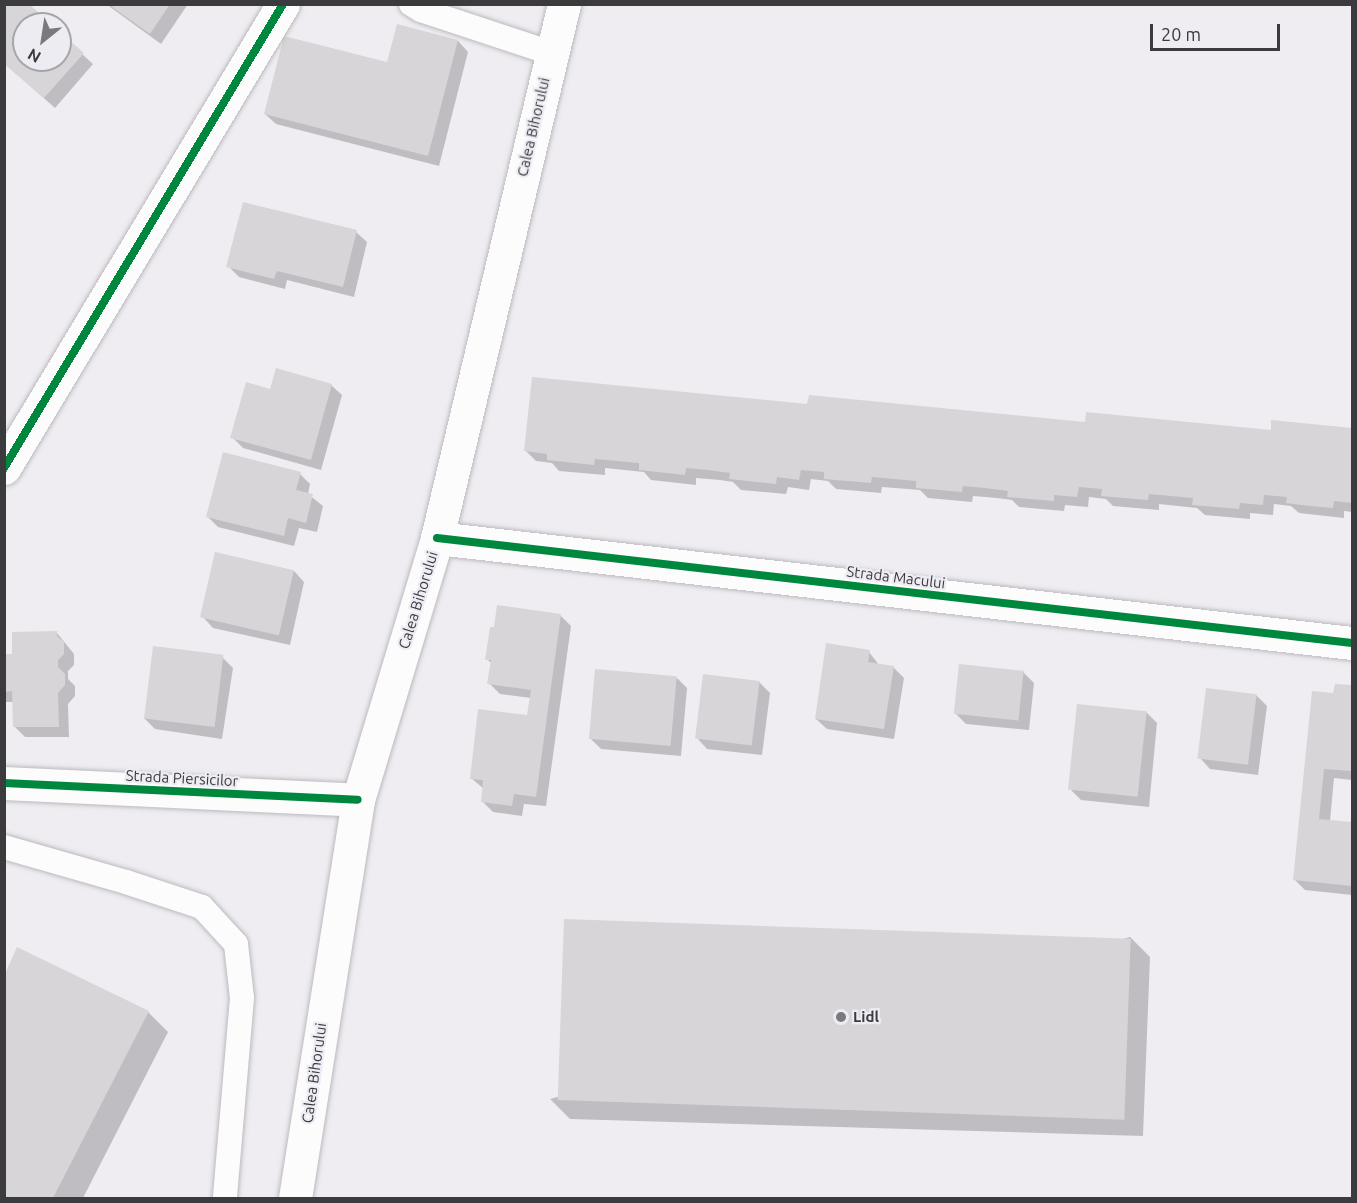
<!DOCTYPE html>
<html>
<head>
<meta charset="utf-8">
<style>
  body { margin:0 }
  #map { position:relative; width:1357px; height:1203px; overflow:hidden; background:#efedf2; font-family:Ubuntu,sans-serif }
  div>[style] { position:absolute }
  .shadow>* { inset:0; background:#0003 }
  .building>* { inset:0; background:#d7d5d8; transform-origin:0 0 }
  .roads { filter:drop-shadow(0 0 2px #bcbabe) drop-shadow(0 0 2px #bcbabe) }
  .service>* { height:24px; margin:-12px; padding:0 12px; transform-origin:12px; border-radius:12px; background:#fdfcfd }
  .minor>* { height:33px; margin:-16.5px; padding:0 16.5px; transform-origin:16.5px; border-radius:16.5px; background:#fdfcfd }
  .secondary>* { height:33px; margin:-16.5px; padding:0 16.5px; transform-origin:16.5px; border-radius:16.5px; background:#fdfcfd }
  .cycleway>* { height:8px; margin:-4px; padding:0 4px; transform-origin:4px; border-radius:4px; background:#00873e }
  .dots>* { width:16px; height:16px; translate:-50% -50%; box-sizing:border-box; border:3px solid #eeecf3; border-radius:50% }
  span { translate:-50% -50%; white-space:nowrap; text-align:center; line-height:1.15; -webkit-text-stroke:4.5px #eeecf3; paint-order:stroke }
  .street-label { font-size:15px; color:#3b3a3d }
  .poi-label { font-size:15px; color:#3b3a3d; font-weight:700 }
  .left { translate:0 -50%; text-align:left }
  .frame { position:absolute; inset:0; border:6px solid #3b3a3d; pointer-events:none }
  .north { position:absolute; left:12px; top:12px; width:60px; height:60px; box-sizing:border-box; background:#eeecf3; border:2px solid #a6a5aa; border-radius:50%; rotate:210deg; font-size:16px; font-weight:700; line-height:24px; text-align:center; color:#3b3a3d }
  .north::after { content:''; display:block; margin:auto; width:21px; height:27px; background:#7a797c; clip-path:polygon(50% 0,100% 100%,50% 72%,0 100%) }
  .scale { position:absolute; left:1150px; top:24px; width:130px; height:27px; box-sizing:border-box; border:3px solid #3b3a3d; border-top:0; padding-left:8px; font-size:18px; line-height:21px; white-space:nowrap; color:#3b3a3d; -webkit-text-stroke:4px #eeecf3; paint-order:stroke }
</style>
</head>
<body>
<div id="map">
  <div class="shadow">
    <div style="clip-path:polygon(4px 4px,49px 24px,24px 24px,24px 60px,60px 60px,60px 34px,93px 64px,55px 108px,4px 63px)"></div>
    <div style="clip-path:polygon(106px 4px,188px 4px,161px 44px)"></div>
    <div style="clip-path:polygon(458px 41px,468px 52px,439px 166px,276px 124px,265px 114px,388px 63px)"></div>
    <div style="clip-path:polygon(356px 232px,367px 242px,354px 297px,287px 280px,285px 289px,239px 277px,228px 266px)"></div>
    <div style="clip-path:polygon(331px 385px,342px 395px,321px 470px,243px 448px,232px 437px,271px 391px)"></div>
    <div style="clip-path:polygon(808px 406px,1086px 424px,1272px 432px,1273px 421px,1352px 429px,1352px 512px,1344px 511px,1344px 518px,1299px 513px,1291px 506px,1274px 504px,1273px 515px,1250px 513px,1250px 519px,1205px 515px,1197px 508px,1159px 504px,1159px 510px,1113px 506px,1106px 499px,1089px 497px,1088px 507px,1065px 505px,1064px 511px,1019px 507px,1012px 500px,997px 498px,973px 496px,972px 502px,928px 498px,920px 490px,882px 487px,881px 493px,836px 489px,828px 481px,811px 479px,809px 490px,788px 487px,786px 494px,741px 490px,733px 482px,720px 480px,696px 478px,696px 485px,651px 480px,644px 472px,605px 468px,605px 475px,559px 471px,552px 463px,536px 461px,526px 451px)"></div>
    <div style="clip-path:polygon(300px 474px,310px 484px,308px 494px,323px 506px,317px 532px,299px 528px,294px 546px,218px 527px,207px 516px)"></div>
    <div style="clip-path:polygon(294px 571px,304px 582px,290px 645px,213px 628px,203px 617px)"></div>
    <div style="clip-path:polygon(561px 616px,571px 626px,546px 806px,524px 804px,522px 816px,493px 812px,482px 801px,484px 789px,471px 778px,528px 717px,531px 698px,500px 694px,489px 683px,492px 664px,487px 659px)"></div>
    <div style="clip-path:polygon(57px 633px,74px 654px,74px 665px,68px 671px,68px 679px,75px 686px,75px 696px,68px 704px,69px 737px,25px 737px,15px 727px,14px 702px,4px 702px,4px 655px,13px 656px)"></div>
    <div style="clip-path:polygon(869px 652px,879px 665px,893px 667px,904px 678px,894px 739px,827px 729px,816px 719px)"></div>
    <div style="clip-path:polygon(222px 657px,233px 668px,222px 739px,155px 729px,144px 718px)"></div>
    <div style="clip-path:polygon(1023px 672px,1034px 683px,1029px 730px,966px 724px,955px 713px)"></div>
    <div style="clip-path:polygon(677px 678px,687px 688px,681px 756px,601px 749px,590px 738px)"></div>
    <div style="clip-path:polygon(759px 682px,770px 693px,762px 755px,707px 749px,697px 738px)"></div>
    <div style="clip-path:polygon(1336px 685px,1352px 687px,1352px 780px,1334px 778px,1330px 821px,1352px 824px,1352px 895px,1305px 890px,1295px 880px)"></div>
    <div style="clip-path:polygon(1256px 695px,1267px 706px,1258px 775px,1210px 769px,1200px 758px)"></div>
    <div style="clip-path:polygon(1146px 712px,1157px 723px,1149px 807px,1081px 800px,1071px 790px)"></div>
    <div style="clip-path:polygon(1130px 937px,1150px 957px,1143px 1136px,570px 1119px,550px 1099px)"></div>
    <div style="clip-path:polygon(18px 949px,148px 1012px,168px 1032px,83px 1198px,4px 1198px,4px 980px)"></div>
  </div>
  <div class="building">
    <div style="clip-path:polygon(4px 4px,29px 4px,51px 24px,24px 24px,24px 60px,60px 60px,60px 32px,84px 53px,44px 98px,4px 64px)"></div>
    <div style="clip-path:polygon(108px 4px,170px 4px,150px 34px)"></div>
    <div style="clip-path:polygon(397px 24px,458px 40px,428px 156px,264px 114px,284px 36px,387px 62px)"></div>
    <div style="clip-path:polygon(243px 202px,357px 230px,343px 287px,277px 271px,274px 279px,226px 267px)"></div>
    <div style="clip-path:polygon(276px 368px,332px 384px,311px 460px,230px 438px,246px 382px,270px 389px)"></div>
    <div style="clip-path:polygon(532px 377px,807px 404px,809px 395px,1085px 422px,1086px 412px,1271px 430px,1271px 420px,1352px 428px,1352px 503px,1334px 501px,1333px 508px,1310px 506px,1286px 503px,1287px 497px,1264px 495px,1263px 505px,1240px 503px,1239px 509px,1192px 505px,1193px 498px,1149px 494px,1148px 500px,1101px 496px,1102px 489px,1079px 487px,1077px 497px,1054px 495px,1054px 501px,1007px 497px,1008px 491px,985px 488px,963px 486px,962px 492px,916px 488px,916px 481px,872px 477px,871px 483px,824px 479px,824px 472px,801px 470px,799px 480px,777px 477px,776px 484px,729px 479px,730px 473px,708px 470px,686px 468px,685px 475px,639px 470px,639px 463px,595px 459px,594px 465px,547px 460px,547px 454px,524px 451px)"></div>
    <div style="clip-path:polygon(223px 452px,301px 472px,296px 490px,313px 494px,306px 523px,288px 518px,284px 536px,206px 517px)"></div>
    <div style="left:215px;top:552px;width:81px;height:67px;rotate:13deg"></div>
    <div style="clip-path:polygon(497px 605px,561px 614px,536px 797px,514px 794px,512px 806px,481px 802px,483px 780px,470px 779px,478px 709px,527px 715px,531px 690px,487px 684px,491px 660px,485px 660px,490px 627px,494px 627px)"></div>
    <div style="clip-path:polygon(57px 631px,57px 636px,64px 642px,64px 654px,58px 660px,58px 667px,65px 674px,65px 685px,58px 693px,59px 727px,13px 727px,12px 691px,4px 692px,4px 654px,12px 654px,12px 632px)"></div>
    <div style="clip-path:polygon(826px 643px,870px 650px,868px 662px,894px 666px,884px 729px,815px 719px)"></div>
    <div style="left:153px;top:646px;width:71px;height:73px;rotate:7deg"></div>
    <div style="left:959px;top:664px;width:65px;height:50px;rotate:6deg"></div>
    <div style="left:595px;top:669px;width:82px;height:70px;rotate:5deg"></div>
    <div style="left:703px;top:674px;width:57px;height:65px;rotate:7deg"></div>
    <div style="clip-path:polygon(1335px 684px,1352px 685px,1352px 771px,1324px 769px,1319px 819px,1352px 822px,1352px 886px,1293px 880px,1312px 691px,1333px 693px)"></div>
    <div style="left:1206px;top:688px;width:51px;height:71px;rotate:7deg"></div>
    <div style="left:1077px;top:704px;width:70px;height:86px;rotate:6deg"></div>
    <div style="left:564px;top:919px;width:567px;height:181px;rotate:2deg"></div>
    <div style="clip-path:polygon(17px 947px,149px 1011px,53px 1198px,4px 1198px,4px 976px)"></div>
  </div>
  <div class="roads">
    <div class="service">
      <div style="left:411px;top:4px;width:12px;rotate:31deg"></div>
      <div style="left:421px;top:10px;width:137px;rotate:18.3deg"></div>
      <div style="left:4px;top:847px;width:127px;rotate:16deg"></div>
      <div style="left:126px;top:882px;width:80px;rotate:18.2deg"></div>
      <div style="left:202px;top:907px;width:50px;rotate:47.4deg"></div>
      <div style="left:236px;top:944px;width:54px;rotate:83.7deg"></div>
      <div style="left:242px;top:998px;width:201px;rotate:94.9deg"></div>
    </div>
    <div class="minor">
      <div style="left:4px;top:468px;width:541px;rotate:-58.98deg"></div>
      <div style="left:437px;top:538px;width:921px;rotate:6.55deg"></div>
      <div style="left:4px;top:783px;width:354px;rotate:2.7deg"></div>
    </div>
    <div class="secondary">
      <div style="left:295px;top:1198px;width:403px;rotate:-81deg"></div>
      <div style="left:358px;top:800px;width:274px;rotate:-73.2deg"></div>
      <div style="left:437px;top:538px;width:549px;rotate:-76.62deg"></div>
    </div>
  </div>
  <div class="cycleway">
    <div style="left:4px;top:468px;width:541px;rotate:-58.98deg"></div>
    <div style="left:437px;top:538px;width:921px;rotate:6.55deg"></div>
    <div style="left:4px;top:783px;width:354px;rotate:2.7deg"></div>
  </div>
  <div class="dots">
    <div style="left:841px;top:1017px;background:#7a797c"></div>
  </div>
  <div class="street-label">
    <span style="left:533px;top:127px;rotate:-77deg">Calea Bihorului</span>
    <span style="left:896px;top:577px;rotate:7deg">Strada Macului</span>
    <span style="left:418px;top:600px;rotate:-73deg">Calea Bihorului</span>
    <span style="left:182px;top:778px;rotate:3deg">Strada Piersicilor</span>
    <span style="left:314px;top:1073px;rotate:-82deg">Calea Bihorului</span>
  </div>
  <div class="poi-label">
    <span class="left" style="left:853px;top:1017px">Lidl</span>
  </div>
  <div class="frame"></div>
  <div class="north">N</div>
  <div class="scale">20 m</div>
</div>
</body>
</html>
